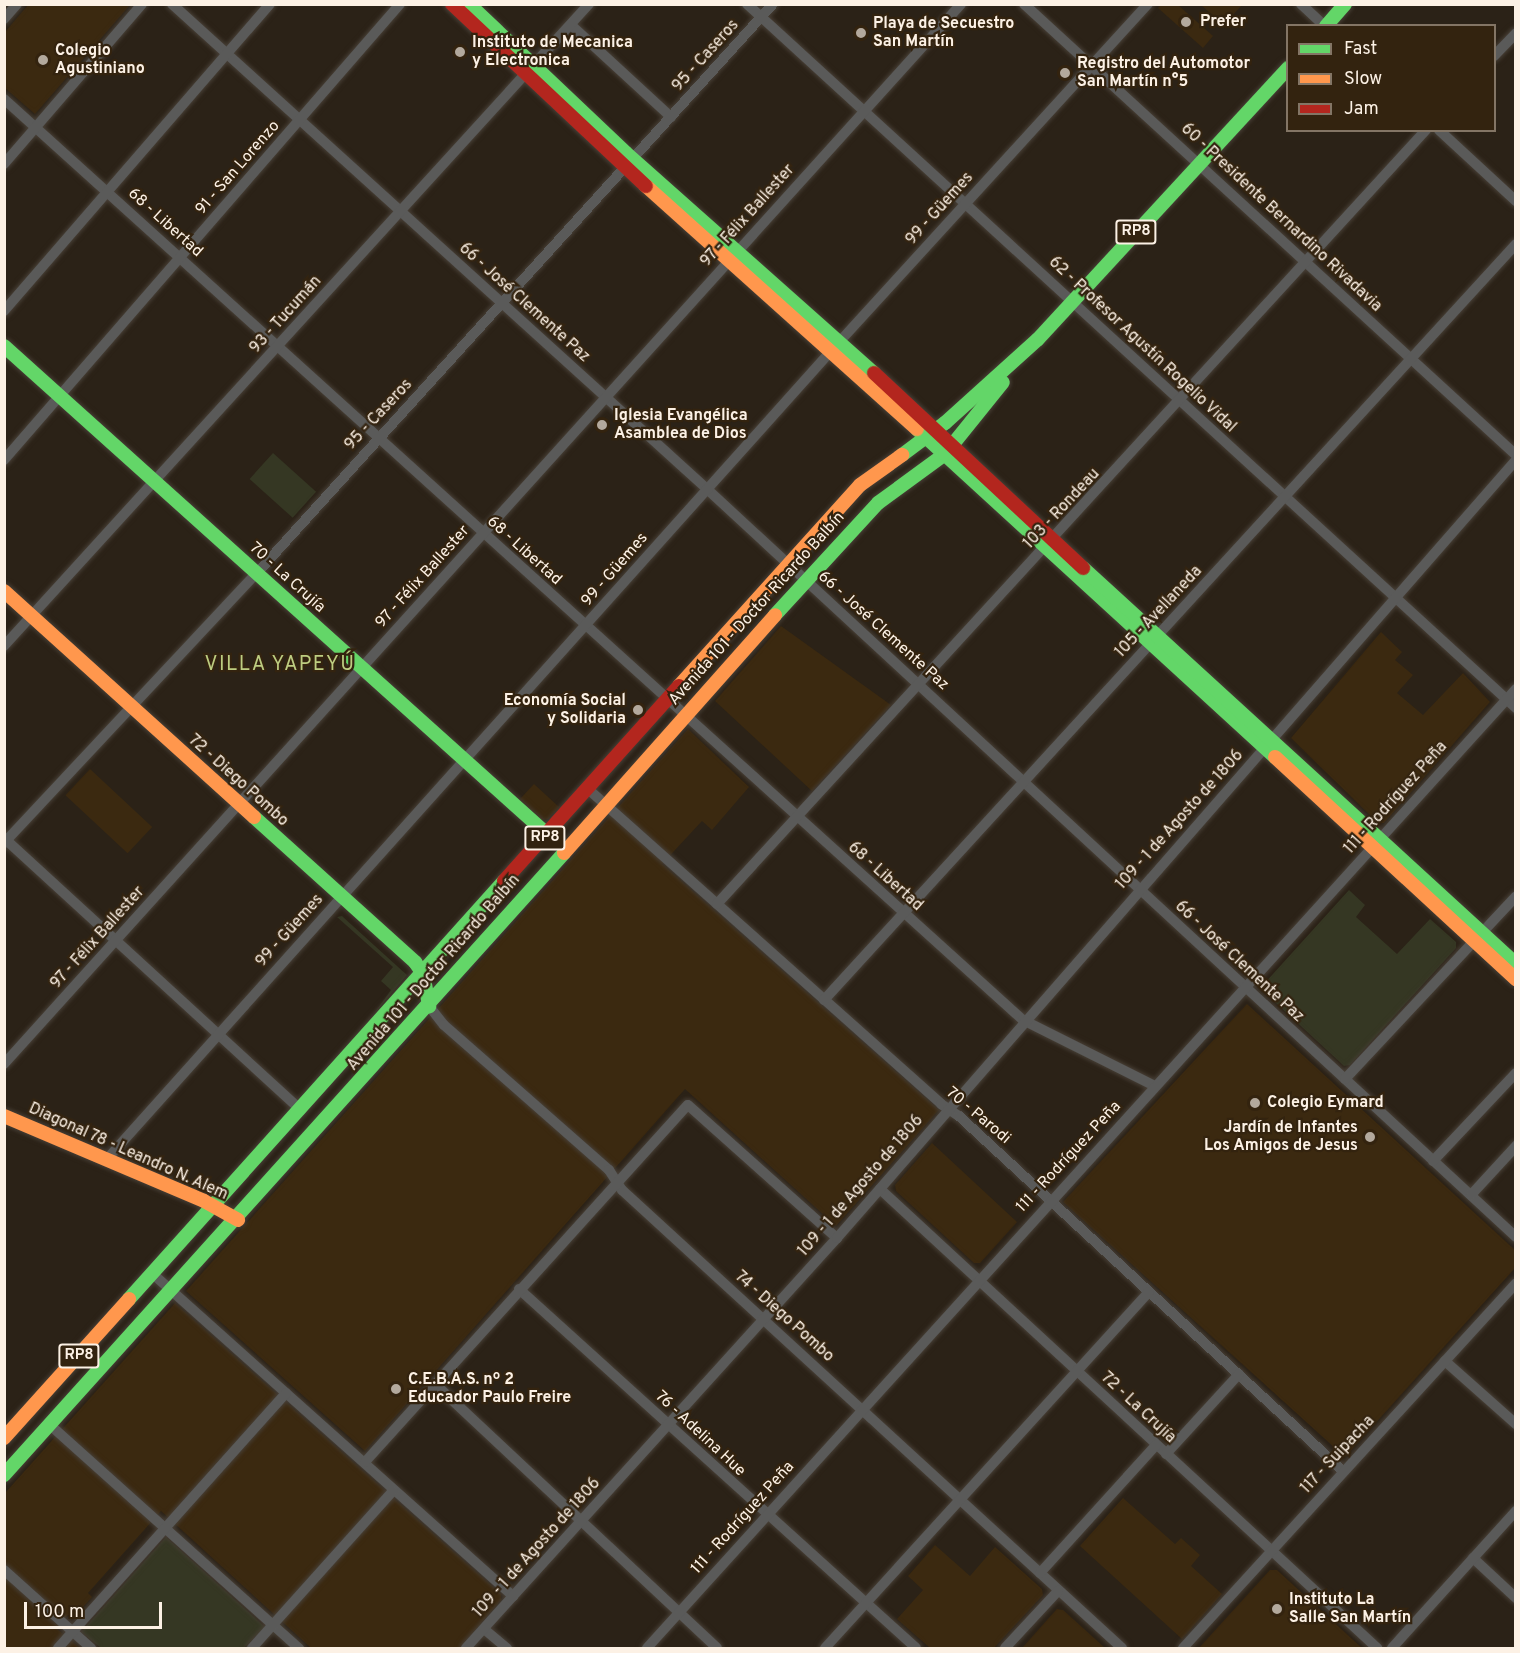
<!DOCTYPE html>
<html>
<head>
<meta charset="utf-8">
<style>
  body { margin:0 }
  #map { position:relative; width:1520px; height:1653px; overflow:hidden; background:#2b2217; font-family:Overpass,sans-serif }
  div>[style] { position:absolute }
  .built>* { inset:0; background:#3b2910; transform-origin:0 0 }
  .green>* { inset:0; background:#353723; transform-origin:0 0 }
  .roads { filter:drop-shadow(0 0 2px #473f36) drop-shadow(0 0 2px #473f36) }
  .street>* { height:10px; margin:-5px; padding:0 5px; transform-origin:5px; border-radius:5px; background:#5a5a59 }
  .fast>* { height:14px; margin:-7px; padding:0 7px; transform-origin:7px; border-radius:7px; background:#63d668 }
  .slow>* { height:14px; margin:-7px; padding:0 7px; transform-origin:7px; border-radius:7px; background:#ff974d }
  .jam>* { height:14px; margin:-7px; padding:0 7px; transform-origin:7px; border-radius:7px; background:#b3261e }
  .dots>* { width:16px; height:16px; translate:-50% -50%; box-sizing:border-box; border:3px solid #33230f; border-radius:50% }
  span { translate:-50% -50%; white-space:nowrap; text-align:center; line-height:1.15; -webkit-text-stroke:4.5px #33230f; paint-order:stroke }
  .shield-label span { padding:2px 4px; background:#33230f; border:2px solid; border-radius:4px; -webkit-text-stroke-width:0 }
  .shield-label { font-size:15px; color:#fcf1e5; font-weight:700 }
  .poi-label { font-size:16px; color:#fcf1e5; font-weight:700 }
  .left { translate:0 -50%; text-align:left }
  .right { translate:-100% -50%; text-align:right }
  .street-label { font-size:16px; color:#fcf1e5 }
  .quarter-label { font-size:20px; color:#bdcd81; letter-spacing:1.5px }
  .frame { position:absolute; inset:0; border:6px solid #fcf1e5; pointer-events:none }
  .legend { position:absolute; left:1286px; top:24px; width:210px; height:108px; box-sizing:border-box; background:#33230f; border:2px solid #837565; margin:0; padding:8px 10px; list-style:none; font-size:18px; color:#fcf1e5 }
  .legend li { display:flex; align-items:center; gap:12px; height:30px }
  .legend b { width:30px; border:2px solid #837565 }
  .scale { position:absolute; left:24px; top:1602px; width:138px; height:27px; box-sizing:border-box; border:3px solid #fcf1e5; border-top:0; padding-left:8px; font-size:18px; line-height:21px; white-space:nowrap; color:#fcf1e5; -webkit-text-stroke:4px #33230f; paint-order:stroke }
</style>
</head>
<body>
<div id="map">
  <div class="built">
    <div style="clip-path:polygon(28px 5px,130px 5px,35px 114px,5px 88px,5px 32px)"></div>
    <div style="clip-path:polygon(1161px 5px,1178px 5px,1213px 36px,1203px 48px,1158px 8px)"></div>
    <div style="clip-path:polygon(1201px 5px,1242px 5px,1224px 25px)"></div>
    <div style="clip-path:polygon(781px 626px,891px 705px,812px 791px,715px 701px)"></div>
    <div style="clip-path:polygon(1381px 632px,1402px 652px,1395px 660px,1413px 675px,1397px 693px,1423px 715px,1463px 673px,1490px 702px,1384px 823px,1378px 823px,1291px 738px)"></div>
    <div style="clip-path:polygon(688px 729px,749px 787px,712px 830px,702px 821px,662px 864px,939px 1110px,836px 1226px,685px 1089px,365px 1451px,186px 1291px)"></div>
    <div style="left:90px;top:769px;width:85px;height:36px;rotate:43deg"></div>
    <div style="clip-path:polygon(534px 784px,559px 807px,548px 819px,542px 820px,520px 799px)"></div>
    <div style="clip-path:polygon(1247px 1004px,1515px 1250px,1515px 1268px,1345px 1457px,1063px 1202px)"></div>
    <div style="clip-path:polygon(932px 1143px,1017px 1222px,980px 1263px,974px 1263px,896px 1191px,895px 1185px)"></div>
    <div style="clip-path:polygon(175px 1303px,501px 1594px,501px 1600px,460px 1648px,311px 1648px,161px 1511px,88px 1593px,92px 1597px,75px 1616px,68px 1615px,56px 1628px,80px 1648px,5px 1648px,5px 1493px)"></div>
    <div style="clip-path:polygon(1123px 1498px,1175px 1544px,1181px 1538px,1200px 1555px,1191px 1566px,1222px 1594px,1182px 1639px,1080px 1546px)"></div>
    <div style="clip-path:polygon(935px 1545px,970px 1576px,995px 1547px,1042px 1589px,1043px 1595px,994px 1648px,930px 1648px,897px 1619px,923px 1590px,908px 1576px)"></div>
    <div style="clip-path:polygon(1270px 1570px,1277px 1570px,1362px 1648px,1199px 1648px)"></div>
    <div style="clip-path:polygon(1057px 1609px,1063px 1610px,1105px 1648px,1022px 1648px)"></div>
  </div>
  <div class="green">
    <div style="left:273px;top:453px;width:58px;height:35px;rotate:42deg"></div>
    <div style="clip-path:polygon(1349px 890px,1365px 905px,1356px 917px,1397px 954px,1430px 919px,1456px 942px,1456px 948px,1350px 1065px,1344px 1066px,1263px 991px,1263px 985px)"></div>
    <div style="clip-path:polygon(342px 916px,407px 975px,373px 1015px,391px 990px,381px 981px,393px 967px,337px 917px)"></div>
    <div style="clip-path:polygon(166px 1537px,265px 1627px,244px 1648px,101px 1648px,81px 1632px)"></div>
  </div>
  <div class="roads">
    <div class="street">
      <div style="left:172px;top:4px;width:722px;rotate:42.19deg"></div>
      <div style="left:707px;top:489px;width:1102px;rotate:42.76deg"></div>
      <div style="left:747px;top:4px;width:1043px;rotate:42.47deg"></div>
      <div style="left:1024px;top:4px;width:667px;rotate:42.51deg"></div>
      <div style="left:1301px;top:4px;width:33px;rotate:43deg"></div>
      <div style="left:4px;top:19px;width:20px;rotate:-49deg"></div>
      <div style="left:571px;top:25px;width:136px;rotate:42.6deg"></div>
      <div style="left:1494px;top:56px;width:32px;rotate:-46deg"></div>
      <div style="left:4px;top:99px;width:1374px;rotate:42.11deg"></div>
      <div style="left:1023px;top:1020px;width:148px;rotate:26.6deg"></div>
      <div style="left:1439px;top:130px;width:105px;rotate:42.7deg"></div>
      <div style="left:4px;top:164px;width:211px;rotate:-49.2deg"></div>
      <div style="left:4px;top:311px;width:406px;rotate:-49.1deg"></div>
      <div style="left:4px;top:460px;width:604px;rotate:-49.03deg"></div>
      <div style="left:4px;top:646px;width:869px;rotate:-47.66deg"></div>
      <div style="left:588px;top:789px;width:473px;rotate:41.7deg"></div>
      <div style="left:941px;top:1104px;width:22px;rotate:34deg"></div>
      <div style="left:959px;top:1116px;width:523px;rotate:42.75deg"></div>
      <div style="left:4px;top:838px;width:403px;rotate:42.5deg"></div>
      <div style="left:4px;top:843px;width:370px;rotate:-46.9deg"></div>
      <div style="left:257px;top:573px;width:768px;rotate:-47.8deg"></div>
      <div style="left:717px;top:904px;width:1050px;rotate:-47.51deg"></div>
      <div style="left:824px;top:1000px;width:1025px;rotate:-47.53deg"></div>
      <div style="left:429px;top:1006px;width:24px;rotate:52deg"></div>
      <div style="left:444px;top:1025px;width:220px;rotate:41.3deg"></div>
      <div style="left:609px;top:1170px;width:24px;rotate:57deg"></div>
      <div style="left:622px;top:1190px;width:678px;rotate:42.49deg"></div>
      <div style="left:4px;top:1064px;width:1428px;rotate:-47.92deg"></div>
      <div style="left:1345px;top:1079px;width:250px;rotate:-46.9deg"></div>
      <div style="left:107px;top:1159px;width:1085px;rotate:-48.14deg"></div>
      <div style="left:831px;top:351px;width:470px;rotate:-47.6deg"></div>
      <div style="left:1433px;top:1161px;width:121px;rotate:-46.7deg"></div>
      <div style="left:880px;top:1189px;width:677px;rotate:42.72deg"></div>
      <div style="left:1471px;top:1195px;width:67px;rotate:-47.4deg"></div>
      <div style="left:154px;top:1275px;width:482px;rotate:41.8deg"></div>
      <div style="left:519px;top:1289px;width:535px;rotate:42.12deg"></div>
      <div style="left:1445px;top:1361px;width:95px;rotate:41.6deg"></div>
      <div style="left:435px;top:1384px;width:386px;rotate:43.1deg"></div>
      <div style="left:49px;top:1424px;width:336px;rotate:41.9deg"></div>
      <div style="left:1166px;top:1454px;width:108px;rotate:-47.6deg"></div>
      <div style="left:365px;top:1462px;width:481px;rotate:-47.9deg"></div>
      <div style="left:688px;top:1105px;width:200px;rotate:41.8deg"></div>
      <div style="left:1473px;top:1558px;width:59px;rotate:42.9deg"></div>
      <div style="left:4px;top:1570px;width:117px;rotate:41.9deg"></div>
      <div style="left:1040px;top:1573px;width:173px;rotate:-47.8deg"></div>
      <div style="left:484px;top:1629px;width:30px;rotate:40deg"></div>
      <div style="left:58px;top:1648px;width:342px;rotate:-48.2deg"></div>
      <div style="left:252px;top:1648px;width:211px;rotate:-48.1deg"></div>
      <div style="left:466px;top:1648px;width:553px;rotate:-47.86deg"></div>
      <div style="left:837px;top:1238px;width:1033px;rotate:-48.89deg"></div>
      <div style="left:647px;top:1648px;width:1294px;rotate:-47.82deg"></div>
      <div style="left:825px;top:1648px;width:481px;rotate:-47.7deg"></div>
      <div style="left:1005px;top:1648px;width:78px;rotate:-47.1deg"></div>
      <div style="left:1183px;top:1648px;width:494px;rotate:-47.6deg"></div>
      <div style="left:1392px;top:1648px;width:185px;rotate:-47.9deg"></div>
    </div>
    <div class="fast">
      <div style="left:469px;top:4px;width:216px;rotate:43.5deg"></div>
      <div style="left:626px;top:153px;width:332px;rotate:41.6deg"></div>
      <div style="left:1326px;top:26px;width:29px;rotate:-49deg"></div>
      <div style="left:4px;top:346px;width:731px;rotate:41.95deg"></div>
      <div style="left:917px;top:429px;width:486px;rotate:42.5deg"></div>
      <div style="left:902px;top:455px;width:54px;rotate:-36.7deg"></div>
      <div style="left:945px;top:423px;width:125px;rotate:-42.1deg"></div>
      <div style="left:1038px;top:339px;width:369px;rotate:-47.3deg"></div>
      <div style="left:1083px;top:568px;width:587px;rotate:42.44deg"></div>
      <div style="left:775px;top:615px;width:152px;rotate:-47.4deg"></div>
      <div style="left:878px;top:503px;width:83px;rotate:-36.2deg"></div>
      <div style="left:945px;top:454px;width:92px;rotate:-51.1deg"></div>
      <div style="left:254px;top:817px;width:217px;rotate:42deg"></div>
      <div style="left:415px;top:962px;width:14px;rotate:56deg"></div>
      <div style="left:423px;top:974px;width:33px;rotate:79deg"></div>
      <div style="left:129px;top:1299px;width:562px;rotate:-48.1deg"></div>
      <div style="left:4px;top:1475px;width:837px;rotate:-48deg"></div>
    </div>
    <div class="slow">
      <div style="left:646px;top:186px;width:364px;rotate:41.9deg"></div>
      <div style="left:4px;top:591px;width:337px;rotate:42.1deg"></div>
      <div style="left:679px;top:686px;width:270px;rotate:-48deg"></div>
      <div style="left:860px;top:485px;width:52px;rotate:-35.5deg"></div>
      <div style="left:1275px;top:757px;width:328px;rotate:42.7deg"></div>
      <div style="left:564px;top:853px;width:318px;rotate:-48.4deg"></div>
      <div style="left:4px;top:1116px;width:217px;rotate:23deg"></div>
      <div style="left:204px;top:1201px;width:39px;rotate:29deg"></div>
      <div style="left:4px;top:1438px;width:187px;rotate:-48deg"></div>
    </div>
    <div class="jam">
      <div style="left:452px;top:4px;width:266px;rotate:43.2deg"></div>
      <div style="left:874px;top:373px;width:286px;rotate:43deg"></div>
      <div style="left:504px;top:881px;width:262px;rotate:-48.1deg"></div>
    </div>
  </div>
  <div class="dots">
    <div style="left:1186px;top:22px;background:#b3a99d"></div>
    <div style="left:861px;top:33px;background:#b3a99d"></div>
    <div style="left:460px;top:52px;background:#b3a99d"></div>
    <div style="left:43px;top:60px;background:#b3a99d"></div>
    <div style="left:1065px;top:73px;background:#b3a99d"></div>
    <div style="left:602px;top:425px;background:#b3a99d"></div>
    <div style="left:638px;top:710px;background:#b3a99d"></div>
    <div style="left:1255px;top:1103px;background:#b3a99d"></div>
    <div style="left:1370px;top:1137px;background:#b3a99d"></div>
    <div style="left:396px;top:1389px;background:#b3a99d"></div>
    <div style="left:1277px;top:1609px;background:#b3a99d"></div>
  </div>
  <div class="shield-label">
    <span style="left:1136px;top:232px">RP8</span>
    <span style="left:545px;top:838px">RP8</span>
    <span style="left:79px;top:1356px">RP8</span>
  </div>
  <div class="poi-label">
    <span class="left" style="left:1200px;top:22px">Prefer</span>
    <span class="left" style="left:873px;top:33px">Playa de Secuestro<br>San Martín</span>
    <span class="left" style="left:472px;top:52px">Instituto de Mecanica<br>y Electronica</span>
    <span class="left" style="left:55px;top:60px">Colegio<br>Agustiniano</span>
    <span class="left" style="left:1077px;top:73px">Registro del Automotor<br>San Martín n°5</span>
    <span class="left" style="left:614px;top:425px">Iglesia Evangélica<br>Asamblea de Dios</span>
    <span class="right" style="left:626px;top:710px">Economía Social<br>y Solidaria</span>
    <span class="left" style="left:1267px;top:1103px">Colegio Eymard</span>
    <span class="right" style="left:1358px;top:1137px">Jardín de Infantes<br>Los Amigos de Jesus</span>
    <span class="left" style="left:408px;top:1389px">C.E.B.A.S. nº 2<br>Educador Paulo Freire</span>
    <span class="left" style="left:1289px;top:1609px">Instituto La<br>Salle San Martín</span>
  </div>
  <div class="street-label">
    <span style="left:706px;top:56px;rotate:-48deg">95 - Caseros</span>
    <span style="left:238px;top:168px;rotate:-49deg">91 - San Lorenzo</span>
    <span style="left:940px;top:209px;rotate:-48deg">99 - Güemes</span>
    <span style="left:748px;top:216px;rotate:-48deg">97 - Félix Ballester</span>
    <span style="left:1281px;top:218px;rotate:43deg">60 - Presidente Bernardino Rivadavia</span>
    <span style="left:165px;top:223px;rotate:42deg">68 - Libertad</span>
    <span style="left:524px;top:303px;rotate:42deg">66 - José Clemente Paz</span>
    <span style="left:286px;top:315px;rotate:-48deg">93 - Tucumán</span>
    <span style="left:1142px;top:345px;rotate:43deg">62 - Profesor Agustín Rogelio Vidal</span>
    <span style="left:379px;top:415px;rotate:-47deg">95 - Caseros</span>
    <span style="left:1062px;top:509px;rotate:-47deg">103 - Rondeau</span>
    <span style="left:524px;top:551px;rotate:42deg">68 - Libertad</span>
    <span style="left:615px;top:570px;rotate:-49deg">99 - Güemes</span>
    <span style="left:423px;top:577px;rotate:-48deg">97 - Félix Ballester</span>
    <span style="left:287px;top:578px;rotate:42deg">70 - La Crujía</span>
    <span style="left:757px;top:609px;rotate:-48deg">Avenida 101 - Doctor Ricardo Balbín</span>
    <span style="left:1159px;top:612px;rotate:-47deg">105 - Avellaneda</span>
    <span style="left:883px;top:631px;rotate:42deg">66 - José Clemente Paz</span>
    <span style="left:238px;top:781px;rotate:42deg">72 - Diego Pombo</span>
    <span style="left:1396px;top:798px;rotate:-48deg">111 - Rodríguez Peña</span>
    <span style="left:1180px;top:820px;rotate:-48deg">109 - 1 de Agosto de 1806</span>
    <span style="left:885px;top:877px;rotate:42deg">68 - Libertad</span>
    <span style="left:290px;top:931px;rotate:-48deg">99 - Güemes</span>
    <span style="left:98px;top:938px;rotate:-48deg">97 - Félix Ballester</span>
    <span style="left:1239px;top:962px;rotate:43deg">66 - José Clemente Paz</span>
    <span style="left:434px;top:973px;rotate:-49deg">Avenida 101 - Doctor Ricardo Balbín</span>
    <span style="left:978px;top:1116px;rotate:40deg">70 - Parodi</span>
    <span style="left:128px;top:1152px;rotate:24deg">Diagonal 78 - Leandro N. Alem</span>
    <span style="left:1069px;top:1157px;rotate:-47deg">111 - Rodríguez Peña</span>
    <span style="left:861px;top:1186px;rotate:-49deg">109 - 1 de Agosto de 1806</span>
    <span style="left:784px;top:1317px;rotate:42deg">74 - Diego Pombo</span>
    <span style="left:1138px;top:1408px;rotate:43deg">72 - La Crujía</span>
    <span style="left:700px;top:1434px;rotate:43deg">76 - Adelina Hue</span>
    <span style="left:1338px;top:1455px;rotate:-47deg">117 - Suipacha</span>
    <span style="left:743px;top:1518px;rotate:-48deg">111 - Rodríguez Peña</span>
    <span style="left:537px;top:1548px;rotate:-48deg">109 - 1 de Agosto de 1806</span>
  </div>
  <div class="quarter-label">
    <span style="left:280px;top:665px">VILLA YAPEYÚ</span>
  </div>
  <div class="frame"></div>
  <ul class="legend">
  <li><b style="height:8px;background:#63d668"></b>Fast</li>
  <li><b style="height:8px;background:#ff974d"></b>Slow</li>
  <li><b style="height:8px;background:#b3261e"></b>Jam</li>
  </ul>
  <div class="scale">100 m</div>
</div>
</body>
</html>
